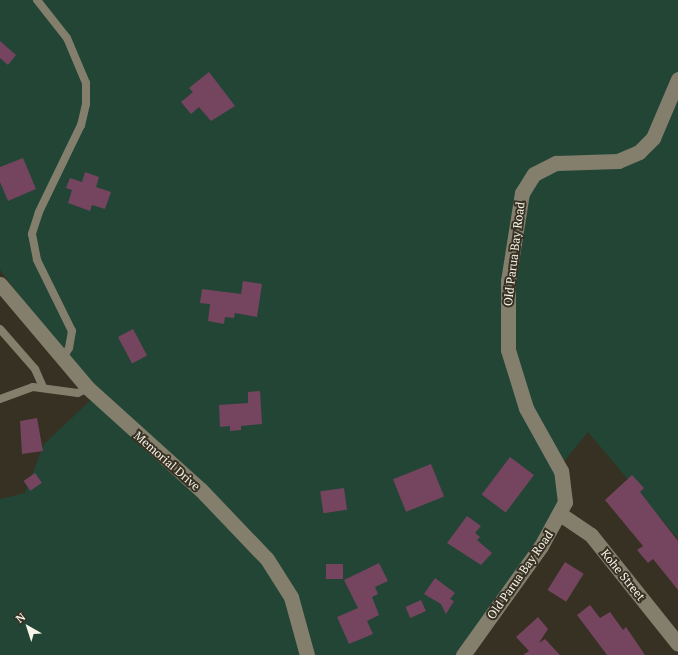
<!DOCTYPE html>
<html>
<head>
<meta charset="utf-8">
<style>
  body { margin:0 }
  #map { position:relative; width:678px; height:655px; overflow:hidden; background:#363122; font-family:"PT Serif",serif }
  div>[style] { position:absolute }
  .green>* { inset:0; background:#234536 }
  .building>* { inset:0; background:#75445f; transform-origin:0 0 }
  .lane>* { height:8px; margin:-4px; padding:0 4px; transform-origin:4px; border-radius:4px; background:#847f6d }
  .street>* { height:15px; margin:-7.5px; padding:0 7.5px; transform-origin:7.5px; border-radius:7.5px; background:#847f6d }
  span { translate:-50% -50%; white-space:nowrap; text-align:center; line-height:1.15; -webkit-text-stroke:4px #363122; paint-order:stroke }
  .street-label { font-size:12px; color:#f7f4ea }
  .north { position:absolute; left:8px; top:607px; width:40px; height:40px; -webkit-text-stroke:3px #363122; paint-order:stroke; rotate:321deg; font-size:11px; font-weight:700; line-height:16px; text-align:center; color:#f7f4ea }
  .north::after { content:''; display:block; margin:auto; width:14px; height:18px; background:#f7f4ea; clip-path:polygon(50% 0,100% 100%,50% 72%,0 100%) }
</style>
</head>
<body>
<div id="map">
  <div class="green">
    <div style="clip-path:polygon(0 0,678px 0,678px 539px,588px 432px,560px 466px,562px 510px,459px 655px,0 655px,0 499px,25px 493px,44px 444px,95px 396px,0 270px)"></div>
  </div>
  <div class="building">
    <div style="clip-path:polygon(0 41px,16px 55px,8px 65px,0 58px)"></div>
    <div style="clip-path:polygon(209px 72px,235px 106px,211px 121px,199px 107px,191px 114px,181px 102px,193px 92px,189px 88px)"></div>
    <div style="clip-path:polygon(23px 158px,36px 189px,8px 201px,0 182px,0 167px)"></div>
    <div style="clip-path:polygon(85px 172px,99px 177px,96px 187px,111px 192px,105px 209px,92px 205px,90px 211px,68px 203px,72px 190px,66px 188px,70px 178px,82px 182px)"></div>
    <div style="clip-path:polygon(243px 281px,262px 284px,257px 317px,235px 313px,234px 318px,225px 317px,224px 324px,208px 321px,210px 304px,200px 303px,202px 289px,241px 294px)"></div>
    <div style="left:133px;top:329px;width:30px;height:17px;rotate:62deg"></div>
    <div style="clip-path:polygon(260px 391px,262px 424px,241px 426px,241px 430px,230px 431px,230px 426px,220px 427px,219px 405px,248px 403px,248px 392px)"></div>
    <div style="clip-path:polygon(37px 418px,43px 451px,22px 454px,20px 421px)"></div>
    <div style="left:510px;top:457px;width:30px;height:47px;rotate:37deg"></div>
    <div style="left:431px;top:464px;width:35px;height:41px;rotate:68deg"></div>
    <div style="left:35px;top:473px;width:12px;height:14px;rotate:55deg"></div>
    <div style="clip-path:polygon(632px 475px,644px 488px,640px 492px,678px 541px,678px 590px,653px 559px,648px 563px,637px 550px,643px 546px,605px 500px)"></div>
    <div style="left:344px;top:488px;width:22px;height:24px;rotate:82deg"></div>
    <div style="clip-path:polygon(467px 516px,481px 526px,475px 533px,480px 537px,477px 540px,492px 553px,481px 565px,447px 543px)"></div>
    <div style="left:565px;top:562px;width:22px;height:33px;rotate:32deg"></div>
    <div style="clip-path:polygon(379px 563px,388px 581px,375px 587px,378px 594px,372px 597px,379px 615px,367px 621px,373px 634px,349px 644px,337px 617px,358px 608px,344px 580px)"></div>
    <div style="left:343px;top:564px;width:15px;height:17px;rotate:90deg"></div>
    <div style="clip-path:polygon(435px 578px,455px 593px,450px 599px,454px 601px,446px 614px,441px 604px,424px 594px)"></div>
    <div style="left:421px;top:600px;width:12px;height:17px;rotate:66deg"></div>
    <div style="clip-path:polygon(590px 605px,600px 618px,610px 612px,623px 630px,626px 627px,645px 655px,607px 655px,577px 615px)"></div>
    <div style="clip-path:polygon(538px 617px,548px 629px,539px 643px,545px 639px,560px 655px,523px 655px,529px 651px,516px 637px)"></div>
  </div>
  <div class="lane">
    <div style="left:37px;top:0;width:48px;rotate:51.7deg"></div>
    <div style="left:67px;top:38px;width:49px;rotate:67.1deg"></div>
    <div style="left:86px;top:83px;width:21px;rotate:90deg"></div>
    <div style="left:86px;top:104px;width:22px;rotate:103deg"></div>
    <div style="left:81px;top:125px;width:97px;rotate:115.8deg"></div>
    <div style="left:39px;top:212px;width:23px;rotate:108deg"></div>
    <div style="left:32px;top:234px;width:26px;rotate:79deg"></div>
    <div style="left:37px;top:260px;width:79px;rotate:63.8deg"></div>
    <div style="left:72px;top:331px;width:17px;rotate:100deg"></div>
    <div style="left:69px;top:348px;width:13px;rotate:122deg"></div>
    <div style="left:0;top:329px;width:53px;rotate:48.8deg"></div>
    <div style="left:35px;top:369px;width:20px;rotate:66deg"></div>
    <div style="left:0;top:399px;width:35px;rotate:-20deg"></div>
    <div style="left:33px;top:387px;width:45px;rotate:7.6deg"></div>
    <div style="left:78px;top:393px;width:11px;rotate:-27deg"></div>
  </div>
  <div class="street">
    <div style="left:0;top:284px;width:136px;rotate:49.8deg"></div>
    <div style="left:88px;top:388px;width:152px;rotate:42.1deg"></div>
    <div style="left:201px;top:490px;width:95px;rotate:46.3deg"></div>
    <div style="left:267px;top:559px;width:45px;rotate:57.7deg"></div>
    <div style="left:291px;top:597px;width:60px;rotate:74.6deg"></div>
    <div style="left:560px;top:514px;width:37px;rotate:34deg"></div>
    <div style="left:591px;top:535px;width:139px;rotate:51.4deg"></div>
    <div style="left:463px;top:655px;width:134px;rotate:-54.4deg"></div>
    <div style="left:541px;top:546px;width:50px;rotate:-61.4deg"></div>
    <div style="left:565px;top:502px;width:31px;rotate:-97deg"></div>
    <div style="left:561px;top:471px;width:72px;rotate:-119.1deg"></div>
    <div style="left:526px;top:408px;width:61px;rotate:-107.2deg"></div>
    <div style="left:508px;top:350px;width:69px;rotate:-90deg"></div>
    <div style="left:508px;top:281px;width:89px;rotate:-81deg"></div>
    <div style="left:522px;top:193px;width:22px;rotate:-58deg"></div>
    <div style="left:534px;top:174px;width:25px;rotate:-27deg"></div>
    <div style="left:556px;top:163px;width:62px;rotate:-1.8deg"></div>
    <div style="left:618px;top:161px;width:23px;rotate:-23deg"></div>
    <div style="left:639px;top:152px;width:20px;rotate:-45deg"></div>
    <div style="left:653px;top:138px;width:64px;rotate:-67deg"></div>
  </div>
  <div class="street-label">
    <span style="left:514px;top:254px;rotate:-83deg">Old Parua Bay Road</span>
    <span style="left:167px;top:461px;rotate:41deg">Memorial Drive</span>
    <span style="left:520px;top:575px;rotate:-55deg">Old Parua Bay Road</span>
    <span style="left:623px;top:575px;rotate:51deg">Kohe Street</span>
  </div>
  <div class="north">N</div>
</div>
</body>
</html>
